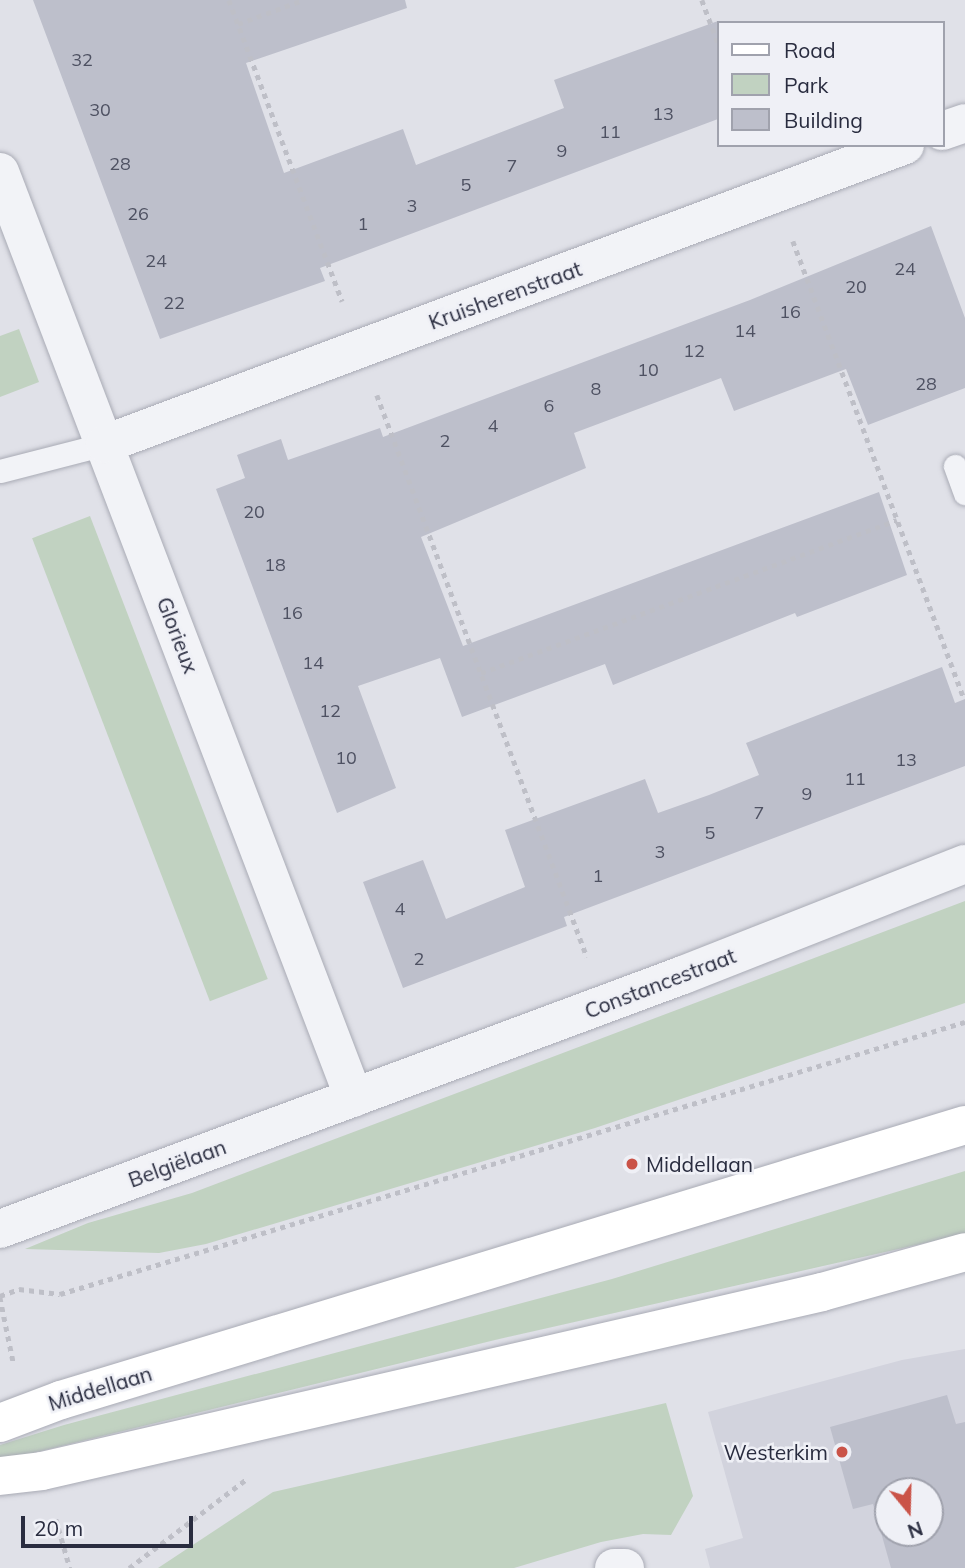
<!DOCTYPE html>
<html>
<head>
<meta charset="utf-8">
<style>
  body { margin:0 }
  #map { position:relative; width:965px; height:1568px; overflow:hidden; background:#e0e1e8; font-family:Mulish,sans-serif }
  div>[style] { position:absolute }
  .built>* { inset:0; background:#d2d3dd }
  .green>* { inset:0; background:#c1d2c1; transform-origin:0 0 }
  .building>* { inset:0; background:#bdbfcb }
  .path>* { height:4.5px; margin-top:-2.25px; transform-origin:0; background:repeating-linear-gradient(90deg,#bebfc7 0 5px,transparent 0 10px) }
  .roads { filter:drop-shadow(0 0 2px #a9abb5) drop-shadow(0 0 2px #a9abb5) }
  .lane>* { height:23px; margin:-11.5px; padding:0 11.5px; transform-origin:11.5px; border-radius:11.5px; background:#f2f3f7 }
  .street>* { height:38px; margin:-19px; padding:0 19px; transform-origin:19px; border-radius:19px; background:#f2f3f7 }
  .secondary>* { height:38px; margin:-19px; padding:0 19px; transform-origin:19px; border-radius:19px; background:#fff }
  .dots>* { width:19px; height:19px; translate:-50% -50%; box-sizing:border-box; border:4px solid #eff0f6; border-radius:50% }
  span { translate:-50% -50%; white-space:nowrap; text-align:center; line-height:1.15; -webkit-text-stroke:5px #eff0f6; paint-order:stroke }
  .number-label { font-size:18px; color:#4e5162 }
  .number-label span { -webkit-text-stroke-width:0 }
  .street-label { font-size:21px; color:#292c3f }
  .poi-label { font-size:21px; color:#292c3f }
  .left { translate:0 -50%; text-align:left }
  .right { translate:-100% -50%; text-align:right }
  .legend { position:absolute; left:717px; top:21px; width:228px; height:126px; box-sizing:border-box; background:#eff0f6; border:2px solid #a0a2ad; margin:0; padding:9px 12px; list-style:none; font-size:21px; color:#292c3f }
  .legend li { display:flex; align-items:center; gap:14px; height:35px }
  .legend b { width:35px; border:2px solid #a0a2ad }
  .north { position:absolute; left:874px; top:1477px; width:70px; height:70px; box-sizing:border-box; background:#eff0f6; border:2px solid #a0a2ad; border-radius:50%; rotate:161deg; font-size:19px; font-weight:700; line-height:28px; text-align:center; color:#292c3f }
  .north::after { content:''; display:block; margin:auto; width:24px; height:32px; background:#ca5348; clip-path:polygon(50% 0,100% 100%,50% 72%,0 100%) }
  .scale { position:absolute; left:21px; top:1516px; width:172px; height:32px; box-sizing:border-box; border:4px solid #292c3f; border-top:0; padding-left:9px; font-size:21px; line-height:24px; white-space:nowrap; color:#292c3f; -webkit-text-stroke:5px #eff0f6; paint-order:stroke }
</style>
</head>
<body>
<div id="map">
  <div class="built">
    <div style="clip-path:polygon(evenodd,965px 1349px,965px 1568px,710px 1568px,705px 1549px,743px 1538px,708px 1412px,902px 1360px,965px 1349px,888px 1491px,930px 1491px,930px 1533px,888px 1533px,888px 1491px)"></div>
  </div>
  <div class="green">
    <div style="clip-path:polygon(19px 329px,39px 382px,0 397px,0 336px)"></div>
    <div style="left:90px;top:516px;width:496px;height:62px;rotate:69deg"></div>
    <div style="clip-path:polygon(965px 901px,965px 1003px,595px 1128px,206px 1244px,159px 1253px,25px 1249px,88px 1223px,192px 1193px)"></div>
    <div style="clip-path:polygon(965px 1171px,965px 1234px,495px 1340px,0 1461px,0 1445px,64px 1425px,612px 1279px)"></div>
    <div style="clip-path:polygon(666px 1403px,693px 1496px,671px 1535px,643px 1534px,601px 1542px,514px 1568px,158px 1568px,273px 1492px)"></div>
  </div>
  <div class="building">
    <div style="clip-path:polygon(33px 0,405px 0,407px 8px,246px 63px,284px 173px,403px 129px,416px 165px,564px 108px,554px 80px,718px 21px,718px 119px,320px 268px,325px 281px,160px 339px)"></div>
    <div style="clip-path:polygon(931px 226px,965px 318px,965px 388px,868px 425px,846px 369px,734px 411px,721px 378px,574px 433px,586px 468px,421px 537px,463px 646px,879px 492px,907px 575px,797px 617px,795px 613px,613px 685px,605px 664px,462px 717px,440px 658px,358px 686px,396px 788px,337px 813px,216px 489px,245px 478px,237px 455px,281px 439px,288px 460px,380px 428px,383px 437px,750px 300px)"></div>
    <div style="clip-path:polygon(942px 667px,955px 703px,965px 699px,965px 766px,564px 917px,567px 926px,403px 988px,363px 882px,423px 860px,446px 919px,525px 887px,505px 830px,645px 779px,658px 813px,709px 795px,759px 775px,746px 743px)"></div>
    <div style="clip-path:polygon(evenodd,947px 1395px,956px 1424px,965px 1422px,965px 1568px,891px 1568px,873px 1504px,853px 1509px,830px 1427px,947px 1395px,888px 1491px,930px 1491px,930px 1533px,888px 1533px,888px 1491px)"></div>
  </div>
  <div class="path">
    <div style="left:229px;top:0;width:322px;rotate:69.4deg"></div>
    <div style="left:702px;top:0;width:46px;rotate:69.6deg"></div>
    <div style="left:238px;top:24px;width:69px;rotate:-20.3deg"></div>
    <div style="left:793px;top:241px;width:490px;rotate:69.5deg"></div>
    <div style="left:377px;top:395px;width:600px;rotate:69.51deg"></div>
    <div style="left:481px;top:673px;width:443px;rotate:-20.2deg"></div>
    <div style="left:0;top:1296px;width:20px;rotate:-20deg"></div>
    <div style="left:19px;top:1289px;width:41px;rotate:7deg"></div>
    <div style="left:60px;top:1294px;width:945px;rotate:-16.73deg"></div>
    <div style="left:0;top:1297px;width:69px;rotate:78.4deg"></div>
    <div style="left:56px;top:1519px;width:51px;rotate:74.1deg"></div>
    <div style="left:129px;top:1568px;width:149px;rotate:-37.1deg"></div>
  </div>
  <div class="roads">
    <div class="lane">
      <div style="left:955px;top:466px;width:29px;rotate:70deg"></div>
      <div style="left:0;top:471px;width:108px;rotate:-14.4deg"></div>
    </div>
    <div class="street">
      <div style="left:942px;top:131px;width:24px;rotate:-19deg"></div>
      <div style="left:0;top:172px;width:991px;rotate:69.08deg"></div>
      <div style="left:105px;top:444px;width:854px;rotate:-20.49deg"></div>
      <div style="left:0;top:1229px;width:729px;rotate:-20.4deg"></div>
      <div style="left:683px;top:975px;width:303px;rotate:-21.5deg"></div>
      <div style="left:614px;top:1568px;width:11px"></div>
    </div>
    <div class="secondary">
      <div style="left:0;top:1423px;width:65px;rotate:-20.7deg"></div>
      <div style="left:61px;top:1400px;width:945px;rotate:-16.92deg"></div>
      <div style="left:0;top:1476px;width:42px;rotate:-6.8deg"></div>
      <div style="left:42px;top:1471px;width:800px;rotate:-12.92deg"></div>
      <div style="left:822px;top:1292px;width:148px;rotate:-15.6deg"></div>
    </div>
  </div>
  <div class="dots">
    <div style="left:632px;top:1164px;background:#ca5348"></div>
    <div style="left:842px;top:1452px;background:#ca5348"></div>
  </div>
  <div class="number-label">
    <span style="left:82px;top:60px">32</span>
    <span style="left:100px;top:110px">30</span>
    <span style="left:663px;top:114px">13</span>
    <span style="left:610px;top:132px">11</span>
    <span style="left:562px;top:151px">9</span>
    <span style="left:120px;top:164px">28</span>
    <span style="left:512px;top:166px">7</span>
    <span style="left:466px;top:185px">5</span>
    <span style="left:412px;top:206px">3</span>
    <span style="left:138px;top:214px">26</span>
    <span style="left:363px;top:224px">1</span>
    <span style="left:156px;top:261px">24</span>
    <span style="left:905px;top:269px">24</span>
    <span style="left:856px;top:287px">20</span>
    <span style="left:174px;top:303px">22</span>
    <span style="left:790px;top:312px">16</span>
    <span style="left:745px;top:331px">14</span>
    <span style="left:694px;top:351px">12</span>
    <span style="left:648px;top:370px">10</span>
    <span style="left:926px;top:384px">28</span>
    <span style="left:596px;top:389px">8</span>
    <span style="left:549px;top:406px">6</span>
    <span style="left:493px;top:426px">4</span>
    <span style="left:445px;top:441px">2</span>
    <span style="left:254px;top:512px">20</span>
    <span style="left:275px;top:565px">18</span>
    <span style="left:292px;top:613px">16</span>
    <span style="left:313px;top:663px">14</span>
    <span style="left:330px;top:711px">12</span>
    <span style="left:346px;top:758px">10</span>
    <span style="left:906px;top:760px">13</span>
    <span style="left:855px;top:779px">11</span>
    <span style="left:807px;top:794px">9</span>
    <span style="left:759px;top:813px">7</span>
    <span style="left:710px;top:833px">5</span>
    <span style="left:660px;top:852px">3</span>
    <span style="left:598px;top:876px">1</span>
    <span style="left:400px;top:909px">4</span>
    <span style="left:419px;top:959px">2</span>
  </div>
  <div class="street-label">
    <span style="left:505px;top:295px;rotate:-20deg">Kruisherenstraat</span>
    <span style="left:178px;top:635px;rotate:69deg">Glorieux</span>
    <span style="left:660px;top:983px;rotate:-21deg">Constancestraat</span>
    <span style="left:177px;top:1163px;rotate:-20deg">Belgiëlaan</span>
    <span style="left:100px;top:1388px;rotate:-17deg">Middellaan</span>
  </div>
  <div class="poi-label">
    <span class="left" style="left:646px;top:1164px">Middellaan</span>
    <span class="right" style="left:828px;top:1452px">Westerkim</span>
  </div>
  <ul class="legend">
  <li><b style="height:9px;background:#fff"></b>Road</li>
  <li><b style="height:19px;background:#c1d2c1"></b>Park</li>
  <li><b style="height:19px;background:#bdbfcb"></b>Building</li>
  </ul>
  <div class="north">N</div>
  <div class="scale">20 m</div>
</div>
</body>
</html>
